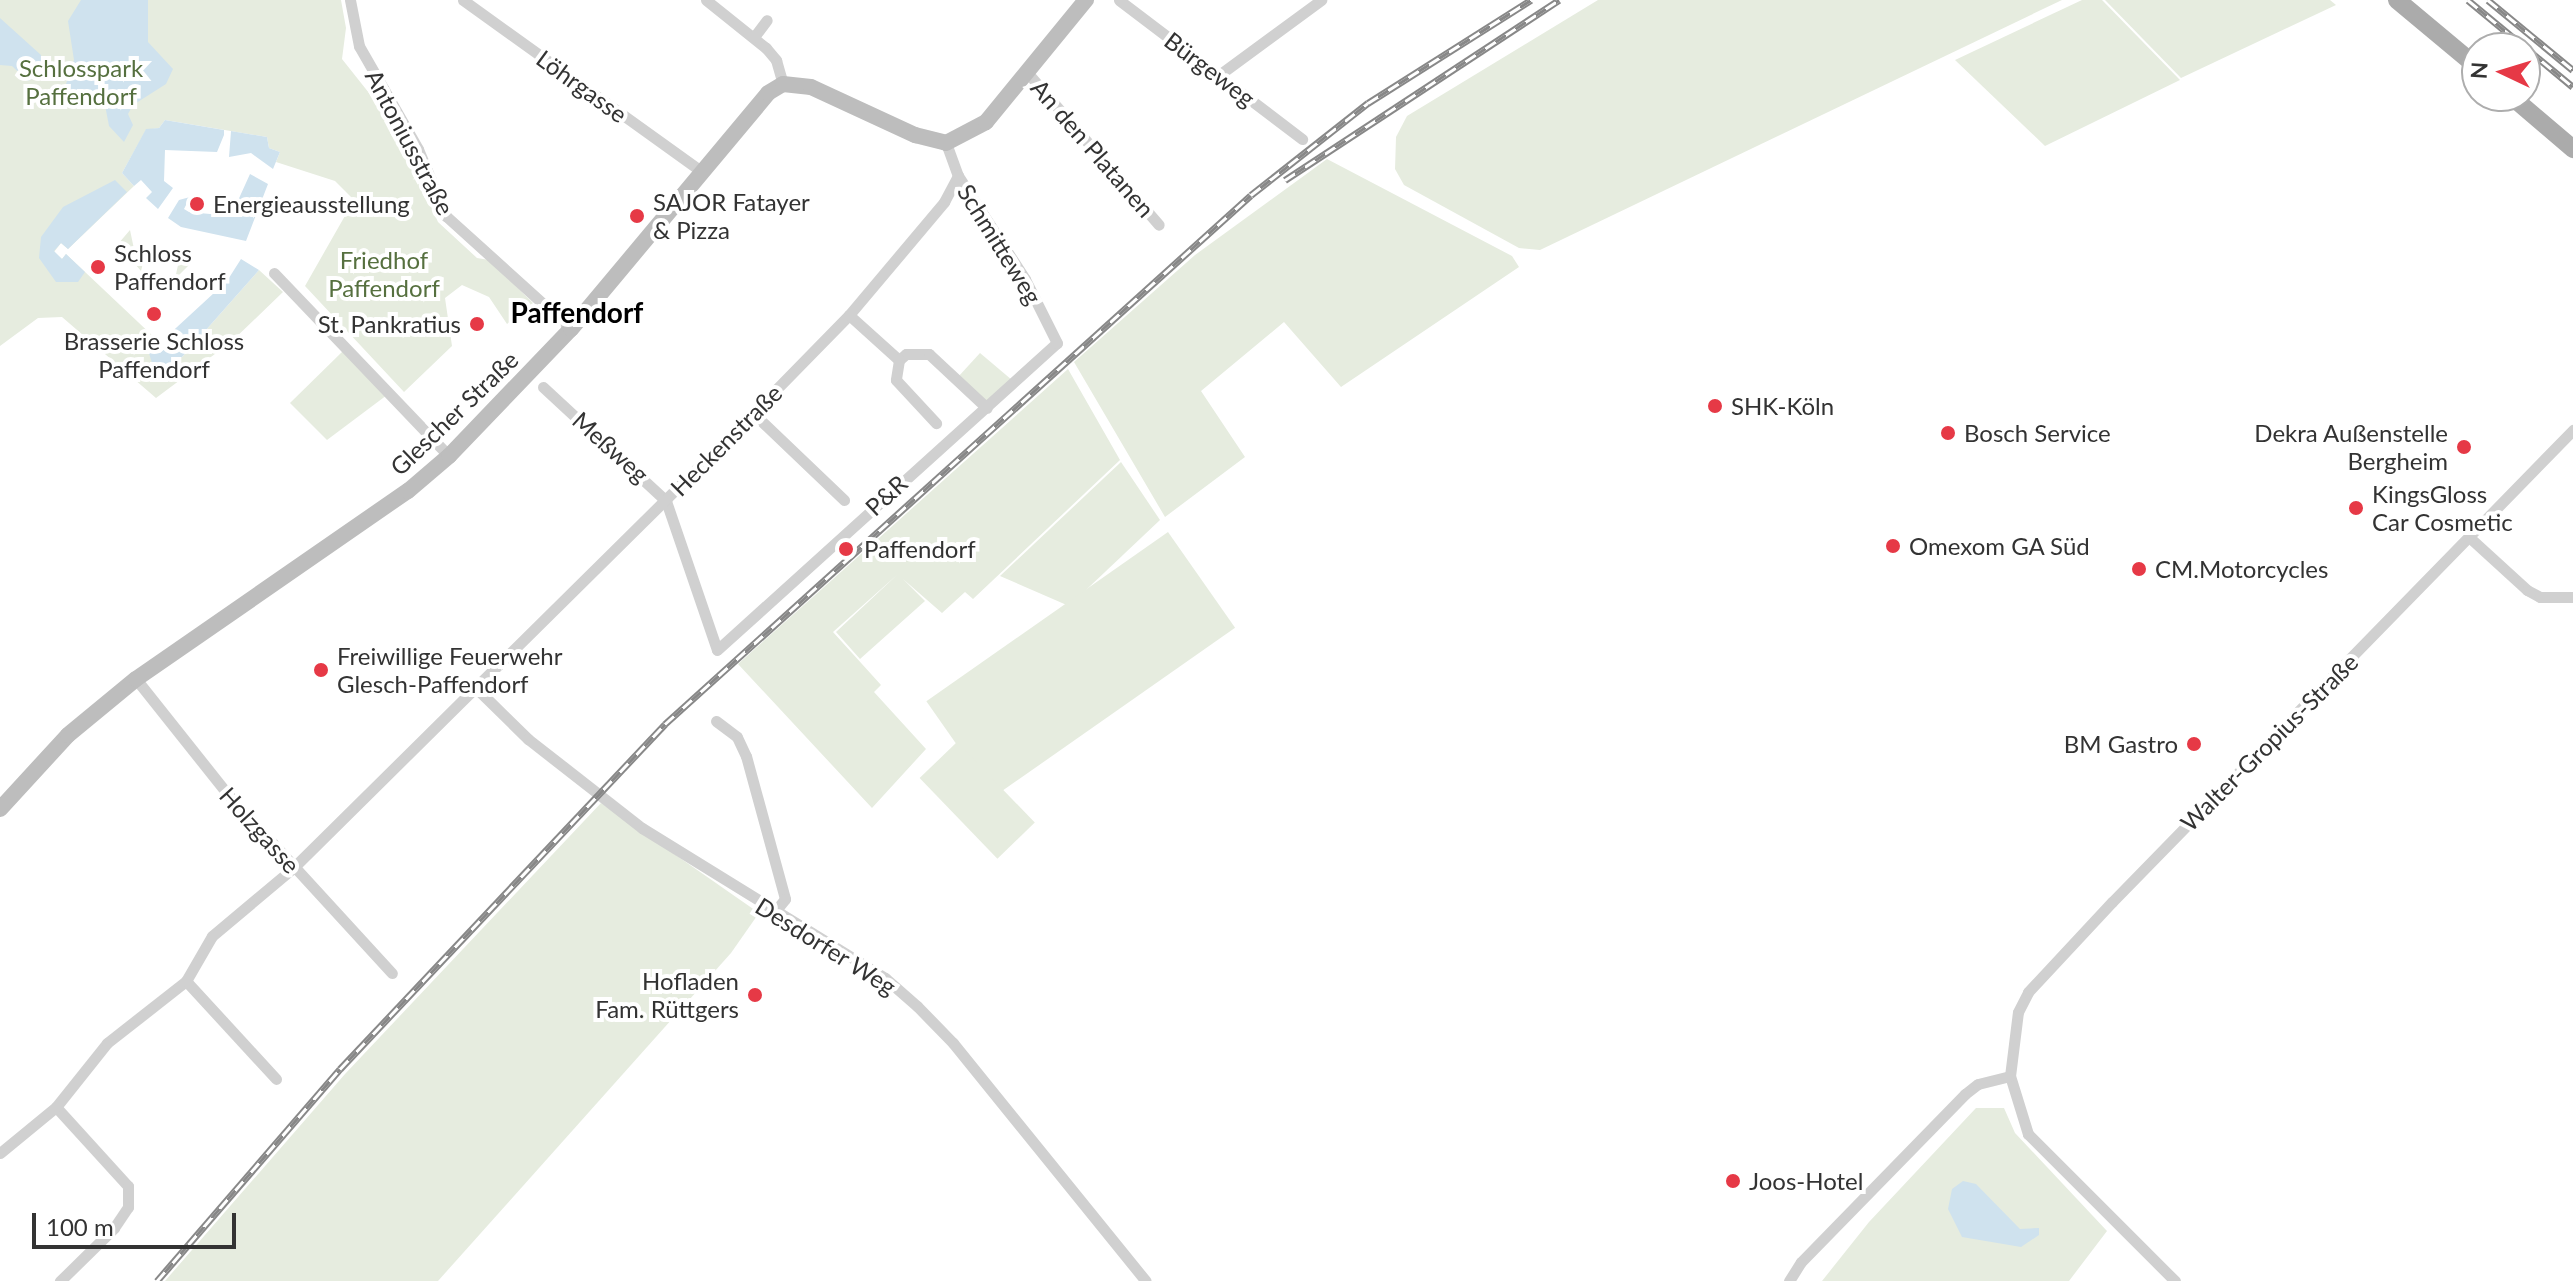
<!DOCTYPE html>
<html>
<head>
<meta charset="utf-8">
<style>
  body { margin:0 }
  #map { position:relative; width:2573px; height:1281px; overflow:hidden; background:#fff; font-family:Lato,sans-serif }
  div>[style] { position:absolute }
  .green>* { inset:0; background:#e6ecdf; transform-origin:0 0 }
  .water>* { inset:0; background:#cfe2ee }
  .street>* { height:11px; margin:-5.5px; padding:0 5.5px; transform-origin:5.5px; border-radius:5.5px; background:#d0d0d0 }
  .secondary>* { height:16px; margin:-8px; padding:0 8px; transform-origin:8px; border-radius:8px; background:#bdbdbd }
  .primary>* { height:18px; margin:-9px; padding:0 9px; transform-origin:9px; border-radius:9px; background:#ababab }
  .rail>* { height:7px; margin-top:-3.5px; transform-origin:0; background:repeating-linear-gradient(90deg,#fff 0 12px,#888 0 24px); box-sizing:border-box; border-block:2px solid #888 }
  .dots>* { width:22px; height:22px; translate:-50% -50%; box-sizing:border-box; border:4px solid #fff; border-radius:50% }
  span { translate:-50% -50%; white-space:nowrap; text-align:center; line-height:1.15; -webkit-text-stroke:8px #fff; paint-order:stroke }
  .park-label { font-size:24px; color:#56703f }
  .street-label { font-size:24px; color:#333 }
  .poi-label { font-size:24px; color:#333 }
  .left { translate:0 -50%; text-align:left }
  .right { translate:-100% -50%; text-align:right }
  .quarter-label { font-size:28px; color:#000; font-weight:700 }
  .north { position:absolute; left:2461px; top:32px; width:80px; height:80px; box-sizing:border-box; background:#fff; border:2px solid #adadad; border-radius:50%; rotate:274deg; font-size:22px; font-weight:700; line-height:32px; text-align:center; color:#333 }
  .north::after { content:''; display:block; margin:auto; width:28px; height:36px; background:#e63946; clip-path:polygon(50% 0,100% 100%,50% 72%,0 100%) }
  .scale { position:absolute; left:32px; top:1213px; width:204px; height:36px; box-sizing:border-box; border:4px solid #333; border-top:0; padding-left:10px; font-size:24px; line-height:28px; white-space:nowrap; color:#333; -webkit-text-stroke:6px #fff; paint-order:stroke }
</style>
</head>
<body>
<div id="map">
  <div class="green">
    <div style="clip-path:polygon(0 0,341px 0,346px 28px,342px 59px,396px 127px,438px 222px,477px 258px,489px 260px,533px 303px,507px 324px,489px 297px,462px 285px,445px 298px,452px 346px,404px 392px,305px 286px,354px 200px,335px 181px,276px 162px,280px 152px,269px 148px,267px 137px,165px 120px,159px 128px,146px 130px,122px 173px,134px 186px,68px 249px,61px 243px,54px 252px,62px 259px,66px 254px,156px 339px,148px 351px,157px 366px,182px 357px,259px 270px,283px 292px,231px 342px,156px 398px,62px 317px,38px 318px,0 346px)"></div>
    <div style="clip-path:polygon(1598px 0,2062px 0,1540px 250px,1519px 248px,1404px 185px,1395px 169px,1396px 137px,1407px 116px)"></div>
    <div style="clip-path:polygon(2082px 0,2102px 0,2180px 80px,2045px 146px,1955px 60px)"></div>
    <div style="clip-path:polygon(2105px 0,2330px 0,2336px 5px,2181px 78px)"></div>
    <div style="clip-path:polygon(1327px 159px,1512px 256px,1519px 267px,1341px 387px,1284px 322px,1201px 391px,1245px 457px,1165px 517px,1074px 362px,1195px 255px)"></div>
    <div style="clip-path:polygon(130px 230px,134px 249px,144px 259px,141px 271px,118px 244px)"></div>
    <div style="clip-path:polygon(186px 249px,189px 265px,175px 279px,181px 251px)"></div>
    <div style="clip-path:polygon(343px 351px,387px 395px,327px 440px,290px 403px)"></div>
    <div style="clip-path:polygon(980px 353px,1012px 380px,986px 404px,958px 377px)"></div>
    <div style="clip-path:polygon(1068px 369px,1120px 460px,973px 599px,965px 592px,942px 613px,903px 579px,925px 601px,860px 659px,836px 632px,898px 574px,833px 632px,881px 685px,874px 692px,926px 749px,872px 808px,738px 664px)"></div>
    <div style="clip-path:polygon(1121px 462px,1160px 520px,1069px 606px,1000px 576px)"></div>
    <div style="left:1168px;top:532px;width:117px;height:295px;rotate:55deg"></div>
    <div style="left:957px;top:742px;width:112px;height:52px;rotate:46deg"></div>
    <div style="clip-path:polygon(601px 803px,759px 913px,731px 953px,438px 1281px,165px 1281px,345px 1074px)"></div>
    <div style="clip-path:polygon(1976px 1108px,2004px 1108px,2015px 1133px,2107px 1231px,2069px 1281px,1822px 1281px,1869px 1222px)"></div>
  </div>
  <div class="water">
    <div style="clip-path:polygon(81px 0,148px 0,148px 42px,173px 69px,166px 84px,133px 105px,128px 114px,133px 125px,124px 142px,109px 126px,105px 105px,61px 99px,74px 60px,68px 21px)"></div>
    <div style="clip-path:polygon(0 18px,41px 55px,44px 71px,28px 81px,12px 66px,0 65px)"></div>
    <div style="clip-path:polygon(165px 120px,224px 130px,224px 135px,217px 152px,165px 150px,164px 181px,173px 188px,158px 209px,146px 198px,152px 192px,141px 180px,134px 186px,122px 173px,146px 129px,159px 128px)"></div>
    <div style="clip-path:polygon(231px 131px,267px 137px,269px 148px,280px 152px,273px 169px,251px 153px,229px 157px)"></div>
    <div style="clip-path:polygon(250px 174px,268px 184px,246px 241px,181px 227px,168px 218px,179px 200px,190px 197px,184px 209px,189px 212px,231px 216px)"></div>
    <div style="clip-path:polygon(115px 180px,127px 192px,68px 249px,61px 243px,54px 251px,62px 259px,66px 254px,85px 272px,78px 282px,56px 282px,39px 258px,41px 237px,63px 207px)"></div>
    <div style="clip-path:polygon(241px 259px,259px 270px,182px 357px,164px 367px,152px 363px,148px 350px,153px 346px,160px 353px,169px 345px,164px 339px,227px 281px)"></div>
    <div style="clip-path:polygon(1963px 1181px,1976px 1184px,2020px 1229px,2039px 1228px,2039px 1235px,2021px 1247px,1962px 1237px,1948px 1209px,1952px 1189px)"></div>
  </div>
  <div class="street">
    <div style="left:350px;top:0;width:47px;rotate:78.9deg"></div>
    <div style="left:359px;top:46px;width:119px;rotate:60.2deg"></div>
    <div style="left:418px;top:149px;width:73px;rotate:67.3deg"></div>
    <div style="left:446px;top:216px;width:169px;rotate:42.1deg"></div>
    <div style="left:463px;top:0;width:293px;rotate:35.7deg"></div>
    <div style="left:706px;top:0;width:77px;rotate:38.7deg"></div>
    <div style="left:766px;top:48px;width:16px;rotate:50deg"></div>
    <div style="left:776px;top:60px;width:25px;rotate:74deg"></div>
    <div style="left:1119px;top:0;width:230px;rotate:37.2deg"></div>
    <div style="left:754px;top:37px;width:21px;rotate:-53deg"></div>
    <div style="left:1026px;top:71px;width:203px;rotate:49.2deg"></div>
    <div style="left:1219px;top:75px;width:127px;rotate:-36.3deg"></div>
    <div style="left:274px;top:273px;width:253px;rotate:46.3deg"></div>
    <div style="left:849px;top:315px;width:67px;rotate:42deg"></div>
    <div style="left:899px;top:360px;width:9px;rotate:-41deg"></div>
    <div style="left:906px;top:354px;width:23px"></div>
    <div style="left:929px;top:354px;width:79px;rotate:43deg"></div>
    <div style="left:899px;top:360px;width:20px;rotate:99deg"></div>
    <div style="left:896px;top:380px;width:59px;rotate:47.1deg"></div>
    <div style="left:543px;top:387px;width:168px;rotate:42.8deg"></div>
    <div style="left:666px;top:501px;width:157px;rotate:71.1deg"></div>
    <div style="left:717px;top:650px;width:458px;rotate:-42.1deg"></div>
    <div style="left:1057px;top:343px;width:72px;rotate:-116.6deg"></div>
    <div style="left:1025px;top:279px;width:123px;rotate:-123deg"></div>
    <div style="left:958px;top:176px;width:35px;rotate:-110deg"></div>
    <div style="left:753px;top:413px;width:126px;rotate:43.7deg"></div>
    <div style="left:2469px;top:537px;width:79px;rotate:42.4deg"></div>
    <div style="left:2527px;top:590px;width:15px;rotate:28deg"></div>
    <div style="left:2540px;top:597px;width:33px"></div>
    <div style="left:136px;top:679px;width:143px;rotate:51.5deg"></div>
    <div style="left:225px;top:791px;width:247px;rotate:47.5deg"></div>
    <div style="left:474px;top:686px;width:76px;rotate:44.5deg"></div>
    <div style="left:528px;top:739px;width:145px;rotate:38deg"></div>
    <div style="left:642px;top:828px;width:286px;rotate:31.7deg"></div>
    <div style="left:885px;top:978px;width:43px;rotate:41.2deg"></div>
    <div style="left:917px;top:1006px;width:52px;rotate:45.8deg"></div>
    <div style="left:953px;top:1043px;width:306px;rotate:51deg"></div>
    <div style="left:716px;top:721px;width:26px;rotate:37deg"></div>
    <div style="left:737px;top:737px;width:21px;rotate:65deg"></div>
    <div style="left:746px;top:756px;width:148px;rotate:74.7deg"></div>
    <div style="left:785px;top:899px;width:19px;rotate:129deg"></div>
    <div style="left:186px;top:981px;width:133px;rotate:47.4deg"></div>
    <div style="left:56px;top:1107px;width:107px;rotate:47.7deg"></div>
    <div style="left:128px;top:1186px;width:21px;rotate:90deg"></div>
    <div style="left:128px;top:1207px;width:25px;rotate:124deg"></div>
    <div style="left:114px;top:1228px;width:76px;rotate:135.5deg"></div>
    <div style="left:0;top:1153px;width:72px;rotate:-39.4deg"></div>
    <div style="left:56px;top:1107px;width:82px;rotate:-51.4deg"></div>
    <div style="left:107px;top:1043px;width:100px;rotate:-38.1deg"></div>
    <div style="left:186px;top:981px;width:52px;rotate:-60deg"></div>
    <div style="left:212px;top:936px;width:106px;rotate:-40deg"></div>
    <div style="left:293px;top:868px;width:647px;rotate:-44.69deg"></div>
    <div style="left:753px;top:413px;width:137px;rotate:-45.6deg"></div>
    <div style="left:849px;top:315px;width:148px;rotate:-49.9deg"></div>
    <div style="left:944px;top:202px;width:30px;rotate:-62deg"></div>
    <div style="left:1789px;top:1281px;width:22px;rotate:-58deg"></div>
    <div style="left:1801px;top:1262px;width:235px;rotate:-45.7deg"></div>
    <div style="left:1965px;top:1094px;width:16px;rotate:-38deg"></div>
    <div style="left:1978px;top:1084px;width:33px;rotate:-14deg"></div>
    <div style="left:2175px;top:1281px;width:208px;rotate:-135deg"></div>
    <div style="left:2028px;top:1134px;width:61px;rotate:-107.2deg"></div>
    <div style="left:2010px;top:1076px;width:64px;rotate:-82.9deg"></div>
    <div style="left:2018px;top:1012px;width:22px;rotate:-63deg"></div>
    <div style="left:2028px;top:992px;width:123px;rotate:-47deg"></div>
    <div style="left:2112px;top:902px;width:660px;rotate:-45.68deg"></div>
  </div>
  <div class="secondary">
    <div style="left:0;top:809px;width:100px;rotate:-47.4deg"></div>
    <div style="left:68px;top:735px;width:88px;rotate:-39.5deg"></div>
    <div style="left:136px;top:679px;width:331px;rotate:-34.7deg"></div>
    <div style="left:408px;top:491px;width:54px;rotate:-40.5deg"></div>
    <div style="left:449px;top:456px;width:176px;rotate:-46.2deg"></div>
    <div style="left:571px;top:329px;width:307px;rotate:-50.1deg"></div>
    <div style="left:768px;top:93px;width:17px;rotate:-31deg"></div>
    <div style="left:783px;top:84px;width:28px;rotate:6deg"></div>
    <div style="left:811px;top:87px;width:115px;rotate:24.8deg"></div>
    <div style="left:915px;top:135px;width:32px;rotate:14deg"></div>
    <div style="left:946px;top:143px;width:45px;rotate:-27.7deg"></div>
    <div style="left:986px;top:122px;width:158px;rotate:-50.7deg"></div>
  </div>
  <div class="primary">
    <div style="left:2397px;top:0;width:104px;rotate:39.9deg"></div>
    <div style="left:2511px;top:96px;width:82px;rotate:40.5deg"></div>
  </div>
  <div class="rail">
    <div style="left:2468px;top:0;width:136px;rotate:39.6deg"></div>
    <div style="left:2488px;top:0;width:110px;rotate:39.5deg"></div>
    <div style="left:1285px;top:180px;width:328px;rotate:-33.3deg"></div>
    <div style="left:157px;top:1281px;width:280px;rotate:-49.2deg"></div>
    <div style="left:340px;top:1069px;width:474px;rotate:-46.7deg"></div>
    <div style="left:665px;top:724px;width:789px;rotate:-42.07deg"></div>
    <div style="left:1251px;top:195px;width:149px;rotate:-38.2deg"></div>
    <div style="left:1368px;top:103px;width:193px;rotate:-32.3deg"></div>
  </div>
  <div class="dots">
    <div style="left:197px;top:204px;background:#e63946"></div>
    <div style="left:637px;top:216px;background:#e63946"></div>
    <div style="left:98px;top:267px;background:#e63946"></div>
    <div style="left:154px;top:314px;background:#e63946"></div>
    <div style="left:477px;top:324px;background:#e63946"></div>
    <div style="left:1715px;top:406px;background:#e63946"></div>
    <div style="left:1948px;top:433px;background:#e63946"></div>
    <div style="left:2464px;top:447px;background:#e63946"></div>
    <div style="left:2356px;top:508px;background:#e63946"></div>
    <div style="left:1893px;top:546px;background:#e63946"></div>
    <div style="left:846px;top:549px;background:#e63946"></div>
    <div style="left:2139px;top:569px;background:#e63946"></div>
    <div style="left:321px;top:670px;background:#e63946"></div>
    <div style="left:2194px;top:744px;background:#e63946"></div>
    <div style="left:755px;top:995px;background:#e63946"></div>
    <div style="left:1733px;top:1181px;background:#e63946"></div>
  </div>
  <div class="park-label">
    <span style="left:81px;top:82px">Schlosspark<br>Paffendorf</span>
    <span style="left:384px;top:274px">Friedhof<br>Paffendorf</span>
  </div>
  <div class="street-label">
    <span style="left:1210px;top:69px;rotate:37deg">Bürgeweg</span>
    <span style="left:582px;top:86px;rotate:36deg">Löhrgasse</span>
    <span style="left:410px;top:142px;rotate:62deg">Antoniusstraße</span>
    <span style="left:1093px;top:148px;rotate:49deg">An den Platanen</span>
    <span style="left:1000px;top:244px;rotate:58deg">Schmitteweg</span>
    <span style="left:454px;top:413px;rotate:-44deg">Glescher Straße</span>
    <span style="left:726px;top:440px;rotate:-45deg">Heckenstraße</span>
    <span style="left:611px;top:447px;rotate:42deg">Meßweg</span>
    <span style="left:886px;top:495px;rotate:-43deg">P&amp;R</span>
    <span style="left:2269px;top:742px;rotate:-45deg">Walter-Gropius-Straße</span>
    <span style="left:260px;top:830px;rotate:48deg">Holzgasse</span>
    <span style="left:826px;top:946px;rotate:32deg">Desdorfer Weg</span>
  </div>
  <div class="poi-label">
    <span class="left" style="left:653px;top:216px">SAJOR Fatayer<br>&amp; Pizza</span>
    <span class="left" style="left:213px;top:204px">Energieausstellung</span>
    <span class="left" style="left:114px;top:267px">Schloss<br>Paffendorf</span>
    <span class="right" style="left:461px;top:324px">St. Pankratius</span>
    <span style="left:154px;top:355px">Brasserie Schloss<br>Paffendorf</span>
    <span class="left" style="left:1731px;top:406px">SHK-Köln</span>
    <span class="left" style="left:1964px;top:433px">Bosch Service</span>
    <span class="right" style="left:2448px;top:447px">Dekra Außenstelle<br>Bergheim</span>
    <span class="left" style="left:2372px;top:508px">KingsGloss<br>Car Cosmetic</span>
    <span class="left" style="left:1909px;top:546px">Omexom GA Süd</span>
    <span class="left" style="left:864px;top:549px">Paffendorf</span>
    <span class="left" style="left:2155px;top:569px">CM.Motorcycles</span>
    <span class="left" style="left:337px;top:670px">Freiwillige Feuerwehr<br>Glesch-Paffendorf</span>
    <span class="right" style="left:2178px;top:744px">BM Gastro</span>
    <span class="right" style="left:739px;top:995px">Hofladen<br>Fam. Rüttgers</span>
    <span class="left" style="left:1749px;top:1181px">Joos-Hotel</span>
  </div>
  <div class="quarter-label">
    <span style="left:577px;top:312px">Paffendorf</span>
  </div>
  <div class="north">N</div>
  <div class="scale">100 m</div>
</div>
</body>
</html>
